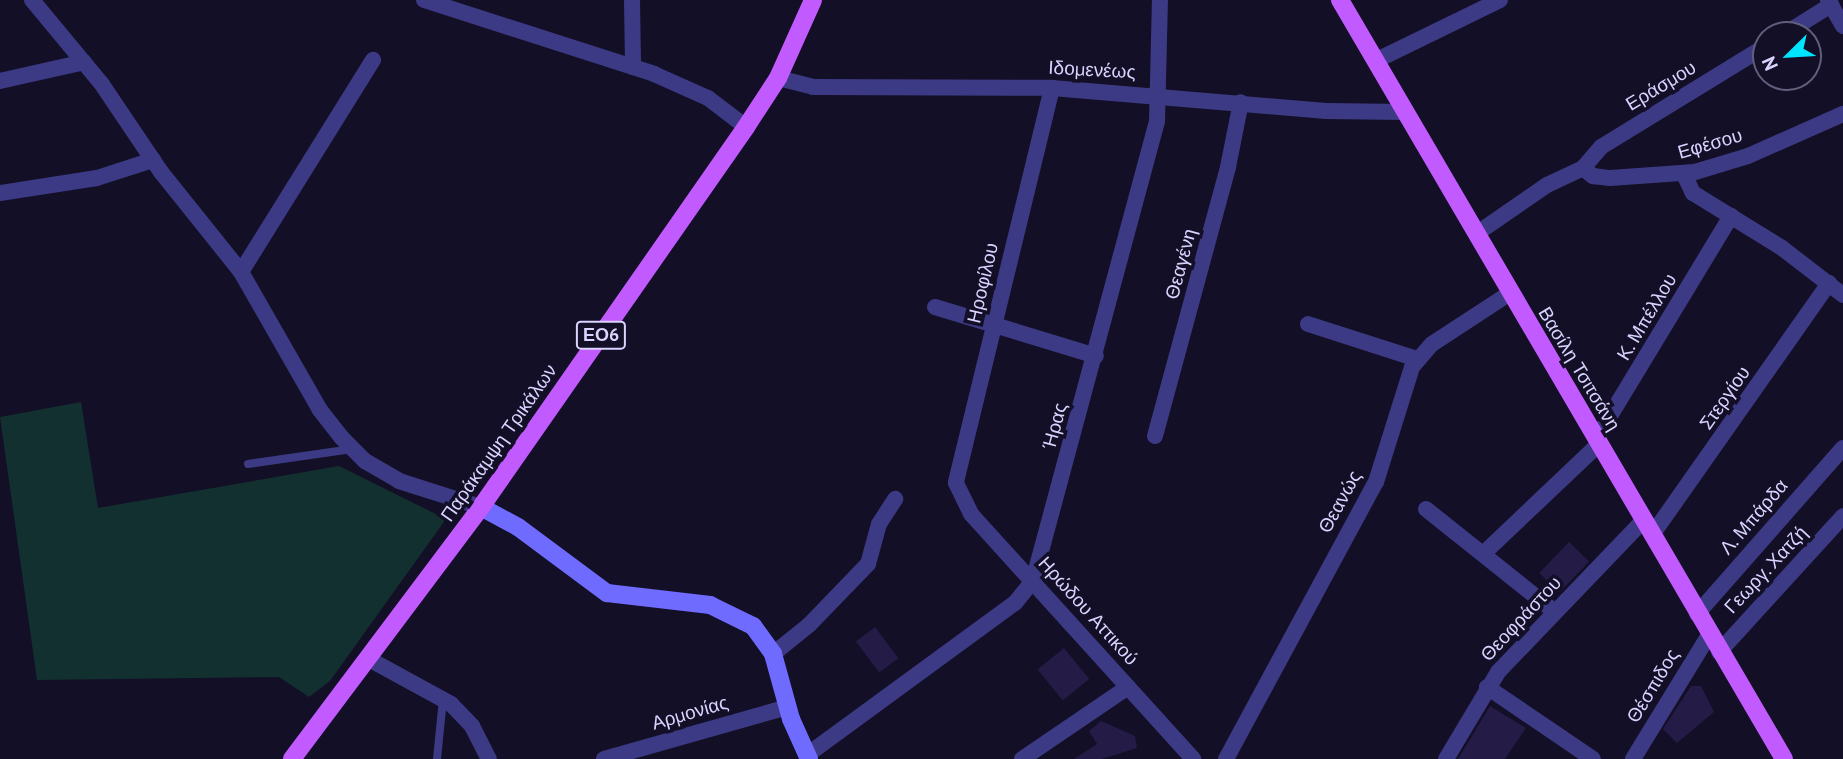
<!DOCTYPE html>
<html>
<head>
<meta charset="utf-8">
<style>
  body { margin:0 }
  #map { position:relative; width:1843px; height:759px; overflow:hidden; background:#130f26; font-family:"PT Sans",sans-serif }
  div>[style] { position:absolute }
  .green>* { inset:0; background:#12302f }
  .building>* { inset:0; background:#241b47; transform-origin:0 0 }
  .lane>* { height:8px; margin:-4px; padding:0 4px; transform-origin:4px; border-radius:4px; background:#3d3a85 }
  .street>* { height:16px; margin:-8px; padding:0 8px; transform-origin:8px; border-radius:8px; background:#3d3a85 }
  .secondary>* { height:18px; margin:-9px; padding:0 9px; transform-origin:9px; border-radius:9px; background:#6f6bff }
  .primary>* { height:18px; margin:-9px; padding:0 9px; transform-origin:9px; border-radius:9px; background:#c25bff }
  span { translate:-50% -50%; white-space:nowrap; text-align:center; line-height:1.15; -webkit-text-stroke:7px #130f26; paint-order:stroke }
  .shield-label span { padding:2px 5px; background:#130f26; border:2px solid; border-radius:5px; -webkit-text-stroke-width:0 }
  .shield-label { font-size:18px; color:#d9d4ff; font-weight:700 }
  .street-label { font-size:19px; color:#d9d4ff }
  .north { position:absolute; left:1752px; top:21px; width:70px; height:70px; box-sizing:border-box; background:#130f26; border:2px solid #625e7d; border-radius:50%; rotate:246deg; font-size:19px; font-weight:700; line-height:28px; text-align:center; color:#d9d4ff }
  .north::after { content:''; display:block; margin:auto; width:24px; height:32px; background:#00e5ff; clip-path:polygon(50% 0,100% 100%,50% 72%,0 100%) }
</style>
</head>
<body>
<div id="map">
  <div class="green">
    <div style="clip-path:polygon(81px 402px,98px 508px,339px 466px,446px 519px,330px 681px,309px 697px,279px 677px,37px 680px,0 417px)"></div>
  </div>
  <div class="building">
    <div style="left:1569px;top:542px;width:28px;height:43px;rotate:44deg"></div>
    <div style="left:875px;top:627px;width:39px;height:24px;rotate:53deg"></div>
    <div style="left:1064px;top:648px;width:40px;height:34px;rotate:51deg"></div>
    <div style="clip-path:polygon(1691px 686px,1701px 686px,1714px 712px,1677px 743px,1663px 729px)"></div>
    <div style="clip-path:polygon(1490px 706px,1526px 728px,1505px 759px,1458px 759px)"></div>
    <div style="clip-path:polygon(1101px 721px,1135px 736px,1137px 748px,1102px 759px,1074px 759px,1097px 744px,1089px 731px)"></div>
  </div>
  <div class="lane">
    <div style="left:248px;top:464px;width:105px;rotate:-8.2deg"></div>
    <div style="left:437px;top:759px;width:60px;rotate:-84.3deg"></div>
  </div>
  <div class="street">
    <div style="left:32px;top:0;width:108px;rotate:50.3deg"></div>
    <div style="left:101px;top:83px;width:107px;rotate:56deg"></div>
    <div style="left:161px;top:172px;width:128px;rotate:51.3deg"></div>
    <div style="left:241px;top:272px;width:159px;rotate:60.2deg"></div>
    <div style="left:320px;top:410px;width:34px;rotate:52deg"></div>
    <div style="left:341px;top:437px;width:34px;rotate:45deg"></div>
    <div style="left:365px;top:461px;width:39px;rotate:30deg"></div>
    <div style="left:399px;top:481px;width:86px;rotate:17.6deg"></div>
    <div style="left:424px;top:0;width:242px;rotate:17.8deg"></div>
    <div style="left:654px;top:74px;width:59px;rotate:24deg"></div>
    <div style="left:708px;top:98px;width:48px;rotate:37.3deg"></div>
    <div style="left:632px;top:0;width:67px;rotate:89.1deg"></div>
    <div style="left:1828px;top:0;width:30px;rotate:60deg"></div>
    <div style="left:1783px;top:35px;width:57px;rotate:-32deg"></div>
    <div style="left:1375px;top:61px;width:139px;rotate:-26deg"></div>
    <div style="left:778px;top:78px;width:36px;rotate:14deg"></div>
    <div style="left:813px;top:87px;width:239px;rotate:0.2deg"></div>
    <div style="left:1052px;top:88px;width:275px;rotate:4.8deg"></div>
    <div style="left:1326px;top:111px;width:78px;rotate:0.7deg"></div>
    <div style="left:0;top:81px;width:86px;rotate:-12.7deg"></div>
    <div style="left:1052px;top:88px;width:406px;rotate:103.7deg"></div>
    <div style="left:956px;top:483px;width:34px;rotate:64deg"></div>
    <div style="left:971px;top:514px;width:331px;rotate:47.8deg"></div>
    <div style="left:1583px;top:168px;width:13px;rotate:39deg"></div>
    <div style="left:1593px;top:176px;width:17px;rotate:7deg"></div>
    <div style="left:1610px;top:178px;width:85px;rotate:-4deg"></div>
    <div style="left:1695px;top:172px;width:55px;rotate:-16.8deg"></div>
    <div style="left:1748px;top:156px;width:104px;rotate:-23.9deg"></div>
    <div style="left:1583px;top:168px;width:28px;rotate:-49deg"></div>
    <div style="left:1601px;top:147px;width:193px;rotate:-31.5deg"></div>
    <div style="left:1684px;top:174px;width:21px;rotate:65deg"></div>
    <div style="left:1693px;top:193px;width:105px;rotate:31.7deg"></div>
    <div style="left:1782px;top:248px;width:77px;rotate:37.6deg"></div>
    <div style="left:0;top:193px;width:98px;rotate:-8.8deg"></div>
    <div style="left:97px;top:178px;width:59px;rotate:-17.8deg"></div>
    <div style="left:1476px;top:234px;width:86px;rotate:-34.6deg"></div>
    <div style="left:1547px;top:185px;width:40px;rotate:-25deg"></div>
    <div style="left:241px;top:272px;width:250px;rotate:-58.1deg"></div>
    <div style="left:935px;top:307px;width:168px;rotate:16.9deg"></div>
    <div style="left:1308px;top:324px;width:114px;rotate:17.8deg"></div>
    <div style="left:1155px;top:436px;width:279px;rotate:-74.8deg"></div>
    <div style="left:1228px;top:167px;width:66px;rotate:-78.7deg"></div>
    <div style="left:1596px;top:439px;width:261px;rotate:-58.8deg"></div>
    <div style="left:1426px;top:509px;width:165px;rotate:38.6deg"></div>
    <div style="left:1652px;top:535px;width:308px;rotate:-54.9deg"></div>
    <div style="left:1483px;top:554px;width:160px;rotate:-43.5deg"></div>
    <div style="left:1697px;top:614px;width:221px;rotate:-48.7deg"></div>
    <div style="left:1719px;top:652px;width:184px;rotate:-47.6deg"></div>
    <div style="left:773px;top:654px;width:46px;rotate:-38.9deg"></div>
    <div style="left:809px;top:625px;width:85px;rotate:-46deg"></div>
    <div style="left:868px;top:564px;width:41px;rotate:-74.6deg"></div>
    <div style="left:879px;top:524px;width:30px;rotate:-57deg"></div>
    <div style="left:367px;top:658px;width:96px;rotate:28.7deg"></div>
    <div style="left:451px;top:704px;width:30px;rotate:46deg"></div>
    <div style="left:472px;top:726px;width:37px;rotate:63deg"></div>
    <div style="left:1487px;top:687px;width:128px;rotate:34.2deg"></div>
    <div style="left:807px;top:755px;width:258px;rotate:-36.2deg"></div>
    <div style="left:1015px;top:603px;width:28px;rotate:-51deg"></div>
    <div style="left:1033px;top:581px;width:476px;rotate:-74.9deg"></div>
    <div style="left:1157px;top:121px;width:121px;rotate:-88.6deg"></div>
    <div style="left:604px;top:759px;width:191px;rotate:-15.8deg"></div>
    <div style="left:1022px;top:759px;width:128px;rotate:-34.2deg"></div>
    <div style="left:1226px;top:759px;width:315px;rotate:-61.6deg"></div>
    <div style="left:1376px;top:482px;width:121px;rotate:-72.6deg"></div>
    <div style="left:1412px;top:367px;width:30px;rotate:-49deg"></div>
    <div style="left:1432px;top:344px;width:93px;rotate:-33.2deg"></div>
    <div style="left:1446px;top:759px;width:101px;rotate:-59.1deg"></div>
    <div style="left:1498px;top:672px;width:209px;rotate:-46.2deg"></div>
    <div style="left:1633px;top:759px;width:145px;rotate:-58.5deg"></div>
  </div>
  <div class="secondary">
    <div style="left:481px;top:507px;width:42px;rotate:28.4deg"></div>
    <div style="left:518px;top:527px;width:111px;rotate:36.6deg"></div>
    <div style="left:607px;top:593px;width:104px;rotate:6.6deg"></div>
    <div style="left:710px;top:605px;width:48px;rotate:26deg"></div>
    <div style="left:753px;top:626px;width:34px;rotate:54deg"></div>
    <div style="left:773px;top:654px;width:67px;rotate:74.5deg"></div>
    <div style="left:791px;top:719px;width:44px;rotate:65.8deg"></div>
  </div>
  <div class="primary">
    <div style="left:1340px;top:0;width:879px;rotate:59.67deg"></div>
    <div style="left:292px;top:759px;width:315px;rotate:-53.1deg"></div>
    <div style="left:481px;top:507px;width:463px;rotate:-55.1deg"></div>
    <div style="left:746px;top:127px;width:59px;rotate:-56.9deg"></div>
    <div style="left:778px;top:78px;width:85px;rotate:-65.8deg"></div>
  </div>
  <div class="shield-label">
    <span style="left:601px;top:335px">ΕΟ6</span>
  </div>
  <div class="street-label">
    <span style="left:1092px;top:70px;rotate:3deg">Ιδομενέως</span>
    <span style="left:1661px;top:86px;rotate:-31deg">Εράσμου</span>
    <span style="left:1710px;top:144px;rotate:-16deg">Εφέσου</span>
    <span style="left:1181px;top:264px;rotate:-75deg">Θεαγένη</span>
    <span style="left:983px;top:283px;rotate:-77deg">Ηροφίλου</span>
    <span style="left:1647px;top:317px;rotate:-59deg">Κ. Μπέλλου</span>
    <span style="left:1579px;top:369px;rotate:59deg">Βασίλη Τσιτσάνη</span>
    <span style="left:1725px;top:398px;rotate:-55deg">Στεργίου</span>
    <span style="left:1055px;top:426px;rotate:-75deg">Ήρας</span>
    <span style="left:499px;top:443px;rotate:-55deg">Παράκαμψη Τρικάλων</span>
    <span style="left:1340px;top:502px;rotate:-61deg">Θεανώς</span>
    <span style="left:1754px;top:517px;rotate:-49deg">Λ. Μπάρδα</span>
    <span style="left:1766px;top:570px;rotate:-47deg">Γεωργ. Χατζή</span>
    <span style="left:1088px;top:611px;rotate:48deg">Ηρώδου Αττικού</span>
    <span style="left:1521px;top:619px;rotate:-47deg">Θεοφράστου</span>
    <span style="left:1653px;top:686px;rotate:-59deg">Θέσπιδος</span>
    <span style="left:690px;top:713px;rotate:-16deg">Αρμονίας</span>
  </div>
  <div class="north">N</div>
</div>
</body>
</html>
